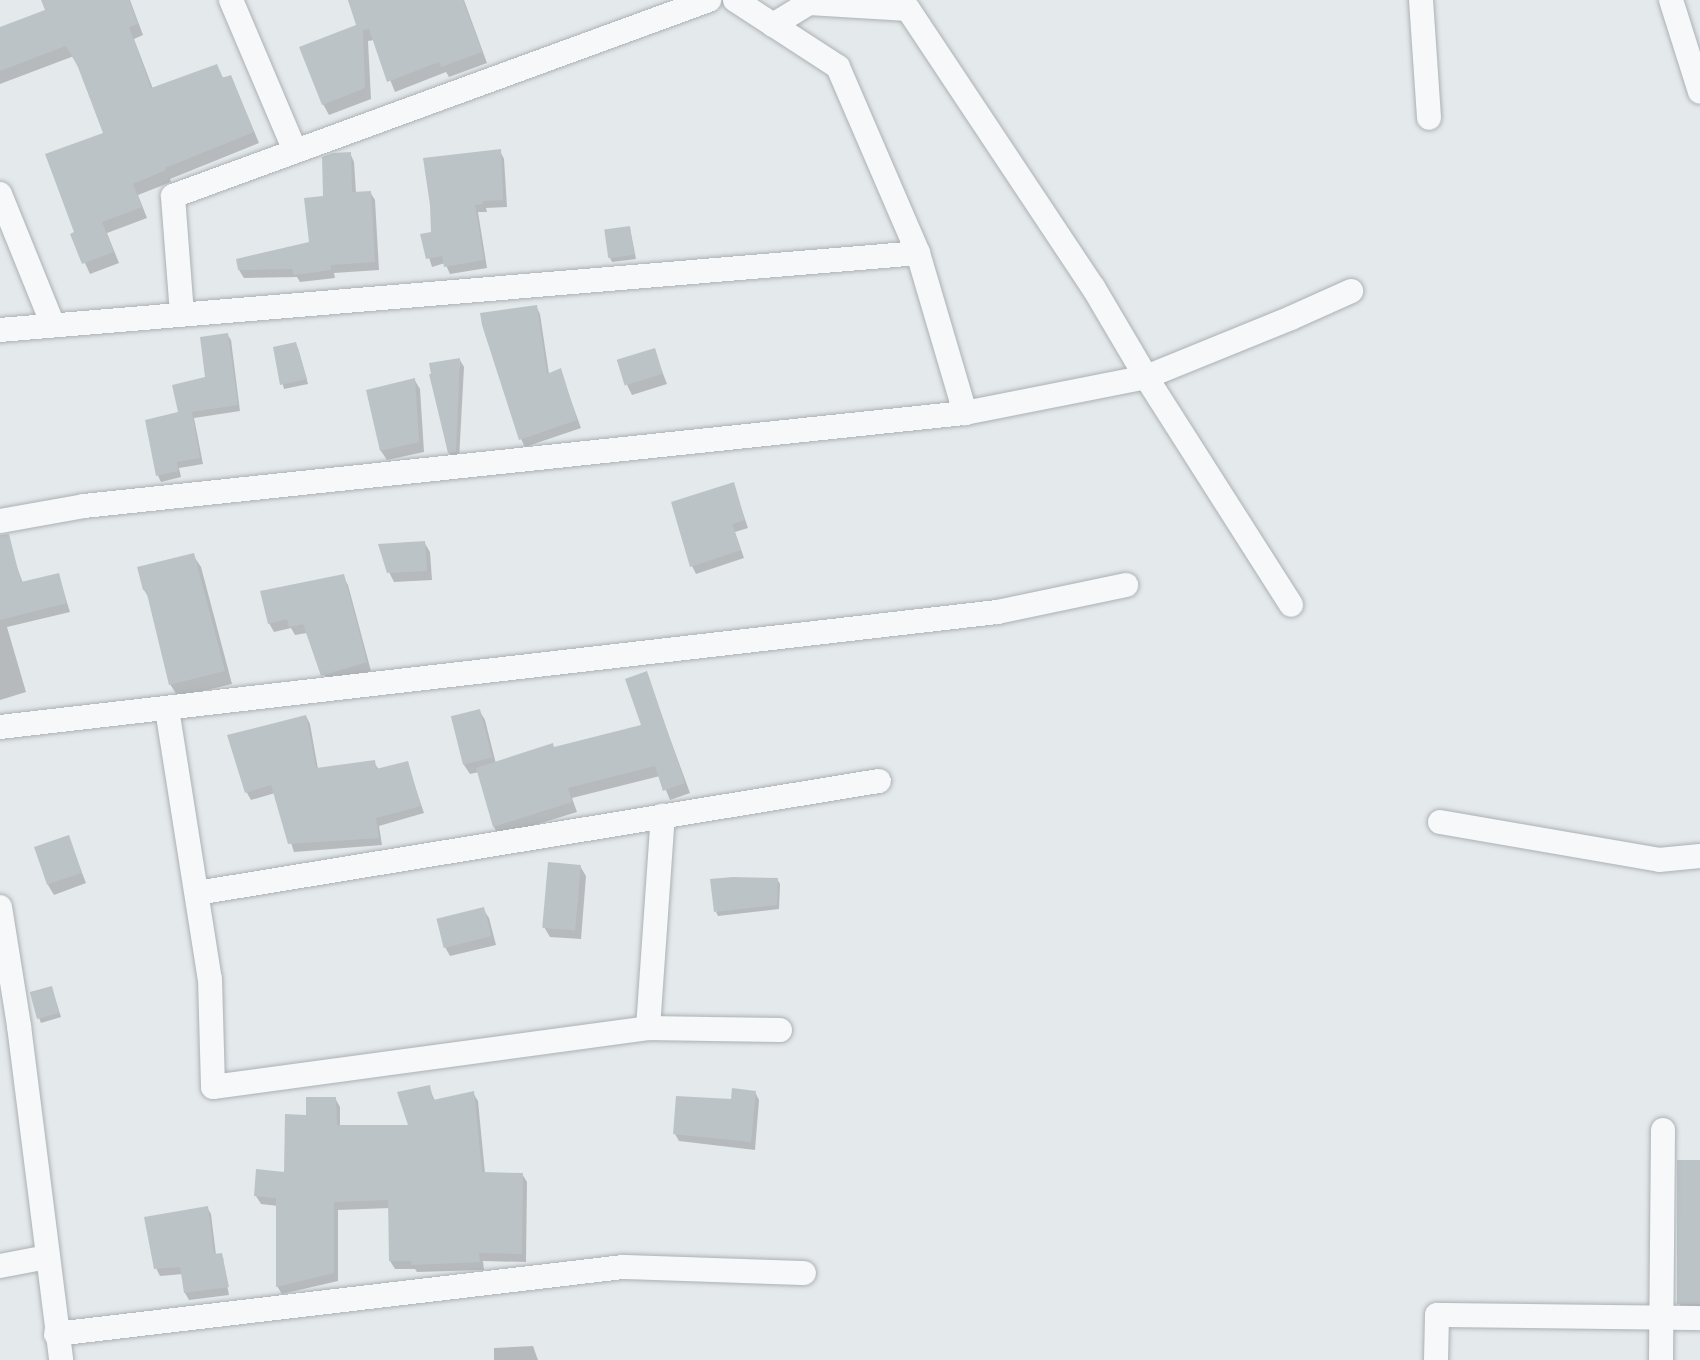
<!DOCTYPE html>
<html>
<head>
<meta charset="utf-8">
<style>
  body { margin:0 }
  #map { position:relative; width:1700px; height:1360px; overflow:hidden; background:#e4e9eb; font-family:Arial,sans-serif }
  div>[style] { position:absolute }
  .shadow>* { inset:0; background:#0003 }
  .building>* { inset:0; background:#bcc3c7; transform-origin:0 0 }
  .roads { filter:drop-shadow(0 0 2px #aab1b5) drop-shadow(0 0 2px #aab1b5) }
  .minor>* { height:24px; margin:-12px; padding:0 12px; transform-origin:12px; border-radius:12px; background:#f7f8f9 }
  span { translate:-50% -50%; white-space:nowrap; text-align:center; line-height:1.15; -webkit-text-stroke:4.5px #f4f7f8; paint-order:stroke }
</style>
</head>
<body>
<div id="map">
  <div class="shadow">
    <div style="clip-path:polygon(43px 0,130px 0,143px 35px,134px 39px,153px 89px,231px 76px,259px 143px,170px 179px,171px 182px,138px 195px,147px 218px,107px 233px,119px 263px,90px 274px,72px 235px,75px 233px,104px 134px,74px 56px,0 84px,0 28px,47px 11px)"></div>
    <div style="clip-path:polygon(348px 0,464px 0,487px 63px,449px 77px,446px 72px,395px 92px,374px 40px,368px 41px,371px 99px,329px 115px,323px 104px,358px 26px)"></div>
    <div style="clip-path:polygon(500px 151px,504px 159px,507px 207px,486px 208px,487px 212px,478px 212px,487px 268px,450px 274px,445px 263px,432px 267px,422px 235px,433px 233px)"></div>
    <div style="clip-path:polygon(350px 153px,354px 162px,356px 193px,370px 192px,375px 200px,379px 270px,334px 273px,335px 278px,300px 282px,297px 277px,244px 278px,239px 270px,311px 243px,325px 198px)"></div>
    <div style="clip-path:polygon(630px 228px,636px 259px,612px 262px,610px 258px)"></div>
    <div style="clip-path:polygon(536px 306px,540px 314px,549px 374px,560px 370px,581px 428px,525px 447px,521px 439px)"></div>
    <div style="clip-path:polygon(227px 334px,231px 340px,240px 411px,194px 418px,203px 464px,179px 468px,181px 477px,161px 482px,158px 476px,180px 414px,207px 378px)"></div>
    <div style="clip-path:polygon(274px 348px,298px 348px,308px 384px,284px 389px)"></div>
    <div style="clip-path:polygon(654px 350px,667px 384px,632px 395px,627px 385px)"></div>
    <div style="clip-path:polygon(460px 360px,464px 367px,459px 460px,454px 460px,449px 453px)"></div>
    <div style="clip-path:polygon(414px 379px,420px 389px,424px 452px,387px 460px,381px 451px,367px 391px)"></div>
    <div style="clip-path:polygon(733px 484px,748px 528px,735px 532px,744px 558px,696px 574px,692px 566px)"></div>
    <div style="clip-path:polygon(424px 542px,430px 552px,432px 580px,394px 582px,389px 572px)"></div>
    <div style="clip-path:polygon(193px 555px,201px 567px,232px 684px,178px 697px,170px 684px,149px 598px,144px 590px)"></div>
    <div style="clip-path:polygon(15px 562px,23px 583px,59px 577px,70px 612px,7px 627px,26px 692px,0 700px,0 569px)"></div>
    <div style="clip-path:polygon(343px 576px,348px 585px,371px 671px,328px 684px,307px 633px,295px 635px,291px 628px,274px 632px,269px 623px)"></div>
    <div style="clip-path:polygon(646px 673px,690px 793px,670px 800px,660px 776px,572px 798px,577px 812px,499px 836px,494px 827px,479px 772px,470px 774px,464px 765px,479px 710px,485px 720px,496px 764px,643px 726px)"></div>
    <div style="clip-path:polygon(306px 716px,310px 724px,318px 769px,374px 762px,379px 770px,407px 763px,424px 813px,379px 826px,382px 845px,294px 852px,275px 793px,251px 800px,247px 793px,229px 736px)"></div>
    <div style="clip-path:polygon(68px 837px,86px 883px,54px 895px,48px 885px)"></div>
    <div style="clip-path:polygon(580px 866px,586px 876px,581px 939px,550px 937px,544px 927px)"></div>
    <div style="clip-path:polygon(777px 879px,780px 884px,779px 909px,718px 916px,716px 912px)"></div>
    <div style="clip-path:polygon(483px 909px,489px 918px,496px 945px,450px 956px,445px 947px,438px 920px)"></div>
    <div style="clip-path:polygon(53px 992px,61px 1017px,41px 1023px,39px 1018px)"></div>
    <div style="clip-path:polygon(429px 1087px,435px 1101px,473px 1093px,478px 1101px,485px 1173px,522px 1174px,527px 1182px,526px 1262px,483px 1261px,484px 1270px,417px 1272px,415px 1269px,395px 1269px,390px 1261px,390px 1208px,338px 1210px,338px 1281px,282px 1294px,277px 1286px,278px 1206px,261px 1204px,256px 1196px,285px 1174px,308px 1116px,335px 1098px,340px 1107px,340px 1126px,410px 1127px)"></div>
    <div style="clip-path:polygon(755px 1092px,759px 1100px,755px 1150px,679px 1141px,675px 1134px,732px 1101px)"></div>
    <div style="clip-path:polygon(1700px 1162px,1700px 1323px,1690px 1323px,1679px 1303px,1678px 1163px)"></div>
    <div style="clip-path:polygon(207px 1207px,211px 1214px,216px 1255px,221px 1254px,224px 1260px,222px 1260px,229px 1295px,189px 1300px,185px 1293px,183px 1274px,160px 1276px,156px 1268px)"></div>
    <div style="clip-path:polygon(533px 1346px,538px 1360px,494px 1360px,494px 1348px)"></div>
  </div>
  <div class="building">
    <div style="clip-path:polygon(41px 0,129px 0,138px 24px,129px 27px,151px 88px,217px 64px,223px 78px,231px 75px,254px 132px,165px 168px,166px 170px,133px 184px,142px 207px,102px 222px,114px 252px,82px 264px,70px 234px,74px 232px,45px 154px,103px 133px,78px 67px,66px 46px,0 71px,0 27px,45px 10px)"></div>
    <div style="clip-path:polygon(348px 0,463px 0,482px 52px,441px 67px,439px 62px,387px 82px,369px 29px,363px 30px,365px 88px,322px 105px,299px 47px,356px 25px)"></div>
    <div style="clip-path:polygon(501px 149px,503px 200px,483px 201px,483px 204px,475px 205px,484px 260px,444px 267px,442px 256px,426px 259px,420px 234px,431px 232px,430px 205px,423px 158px)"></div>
    <div style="clip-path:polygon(351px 152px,352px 192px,371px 191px,375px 262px,331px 265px,331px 270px,294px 275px,292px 269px,238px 270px,236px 259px,309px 242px,304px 198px,323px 196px,322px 157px,333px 153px)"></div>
    <div style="left:630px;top:226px;width:29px;height:26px;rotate:82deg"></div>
    <div style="clip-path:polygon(537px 305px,547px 374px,561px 368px,577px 420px,519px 440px,482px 325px,480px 313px)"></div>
    <div style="clip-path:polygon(228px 333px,238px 405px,192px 412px,200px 458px,177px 462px,178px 471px,156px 476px,145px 420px,178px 412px,172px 385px,205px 377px,200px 337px)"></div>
    <div style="clip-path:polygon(296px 342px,307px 379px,280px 385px,273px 347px)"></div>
    <div style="left:655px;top:348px;width:27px;height:40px;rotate:73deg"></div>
    <div style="clip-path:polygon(460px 358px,456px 452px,448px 453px,429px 374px,431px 374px,429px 363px)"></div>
    <div style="clip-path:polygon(415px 378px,419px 442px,380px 451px,366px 390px)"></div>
    <div style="clip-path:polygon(734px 482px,745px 520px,732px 524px,741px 550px,690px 567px,671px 502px)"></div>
    <div style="clip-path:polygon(9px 534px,21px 582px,59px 573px,67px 603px,0 620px,0 535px)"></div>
    <div style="clip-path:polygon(425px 541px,427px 571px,387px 573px,378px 544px)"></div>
    <div style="clip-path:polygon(194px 553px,225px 671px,169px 685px,146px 590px,143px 590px,137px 567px)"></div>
    <div style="clip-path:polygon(344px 574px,367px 662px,321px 676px,303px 624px,289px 627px,287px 619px,268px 624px,260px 591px)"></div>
    <div style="clip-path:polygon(647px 671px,685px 783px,663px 791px,655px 766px,568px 788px,572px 802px,493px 827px,476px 768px,553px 743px,554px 747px,641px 725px,625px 679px)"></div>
    <div style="left:480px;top:709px;width:50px;height:30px;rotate:76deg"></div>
    <div style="clip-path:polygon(306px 715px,316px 768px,375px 760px,376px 769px,408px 761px,421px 806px,376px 818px,379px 838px,288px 844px,271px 785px,245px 793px,227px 735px)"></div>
    <div style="left:69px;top:835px;width:40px;height:37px;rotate:71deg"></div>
    <div style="left:548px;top:862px;width:33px;height:66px;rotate:5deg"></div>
    <div style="clip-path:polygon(733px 877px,778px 878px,777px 905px,714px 912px,710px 879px)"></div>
    <div style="left:484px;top:907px;width:30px;height:49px;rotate:76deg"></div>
    <div style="left:52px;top:986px;width:28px;height:23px;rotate:75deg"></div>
    <div style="clip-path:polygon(430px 1085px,433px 1100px,474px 1091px,482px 1172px,523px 1173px,522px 1254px,479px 1253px,480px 1262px,411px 1265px,411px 1261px,389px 1261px,388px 1200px,334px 1202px,334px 1273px,276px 1287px,276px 1198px,254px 1196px,256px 1169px,284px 1172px,285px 1114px,306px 1115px,306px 1097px,336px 1097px,337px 1125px,408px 1125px,397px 1092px)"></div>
    <div style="clip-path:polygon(732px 1088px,756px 1091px,751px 1142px,673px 1134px,676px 1096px,731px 1099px)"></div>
    <div style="left:1700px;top:1160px;width:144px;height:23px;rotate:90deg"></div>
    <div style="clip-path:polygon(208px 1206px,214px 1254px,222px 1253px,229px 1287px,184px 1293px,180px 1267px,154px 1269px,144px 1217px)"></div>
  </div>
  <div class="roads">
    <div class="minor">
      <div style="left:231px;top:0;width:164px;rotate:67deg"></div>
      <div style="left:735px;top:0;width:123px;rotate:33deg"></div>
      <div style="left:838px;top:67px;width:202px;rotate:66.7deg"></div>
      <div style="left:918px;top:253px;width:167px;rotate:73.6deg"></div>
      <div style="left:1421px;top:0;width:118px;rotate:86.1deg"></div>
      <div style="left:1671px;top:0;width:96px;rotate:72.5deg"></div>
      <div style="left:773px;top:25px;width:42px;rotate:-31.4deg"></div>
      <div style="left:809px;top:3px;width:99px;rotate:3.5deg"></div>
      <div style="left:908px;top:9px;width:334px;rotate:56.4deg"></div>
      <div style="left:1093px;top:287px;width:104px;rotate:59.5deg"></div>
      <div style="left:1146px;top:377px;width:270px;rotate:57.5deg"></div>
      <div style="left:0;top:194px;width:141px;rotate:68deg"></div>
      <div style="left:182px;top:314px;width:118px;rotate:-94.4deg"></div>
      <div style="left:173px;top:196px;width:571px;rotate:-20.09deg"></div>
      <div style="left:0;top:330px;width:921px;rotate:-4.79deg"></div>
      <div style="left:0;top:521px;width:85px;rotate:-10.1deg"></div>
      <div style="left:84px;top:506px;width:886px;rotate:-6.03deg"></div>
      <div style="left:965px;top:413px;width:185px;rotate:-11.2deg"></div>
      <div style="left:1146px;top:377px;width:157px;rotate:-22.1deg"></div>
      <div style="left:1291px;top:318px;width:66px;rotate:-24.2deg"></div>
      <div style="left:167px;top:709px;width:273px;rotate:81deg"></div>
      <div style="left:210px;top:979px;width:108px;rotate:88.4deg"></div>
      <div style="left:213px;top:1087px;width:439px;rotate:-7.7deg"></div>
      <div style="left:648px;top:1028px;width:132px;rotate:0.9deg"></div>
      <div style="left:0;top:727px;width:1004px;rotate:-6.58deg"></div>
      <div style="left:997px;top:612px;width:132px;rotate:-11.8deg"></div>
      <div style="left:1440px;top:822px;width:222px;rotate:9.8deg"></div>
      <div style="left:1659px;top:860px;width:41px;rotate:-5.6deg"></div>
      <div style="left:197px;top:893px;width:691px;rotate:-9.33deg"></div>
      <div style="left:0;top:907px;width:121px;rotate:80.9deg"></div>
      <div style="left:19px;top:1026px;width:337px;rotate:82.8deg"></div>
      <div style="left:648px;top:1028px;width:213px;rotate:-86deg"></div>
      <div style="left:0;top:1266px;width:48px;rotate:-10.8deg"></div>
      <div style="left:56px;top:1334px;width:571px;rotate:-6.74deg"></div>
      <div style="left:623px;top:1267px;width:181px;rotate:1.9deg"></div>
      <div style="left:1436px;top:1360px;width:45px;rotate:-88.7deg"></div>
      <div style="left:1437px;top:1315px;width:263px;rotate:0.7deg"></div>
      <div style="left:1661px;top:1360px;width:230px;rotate:-89.5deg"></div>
    </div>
  </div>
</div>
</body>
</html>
